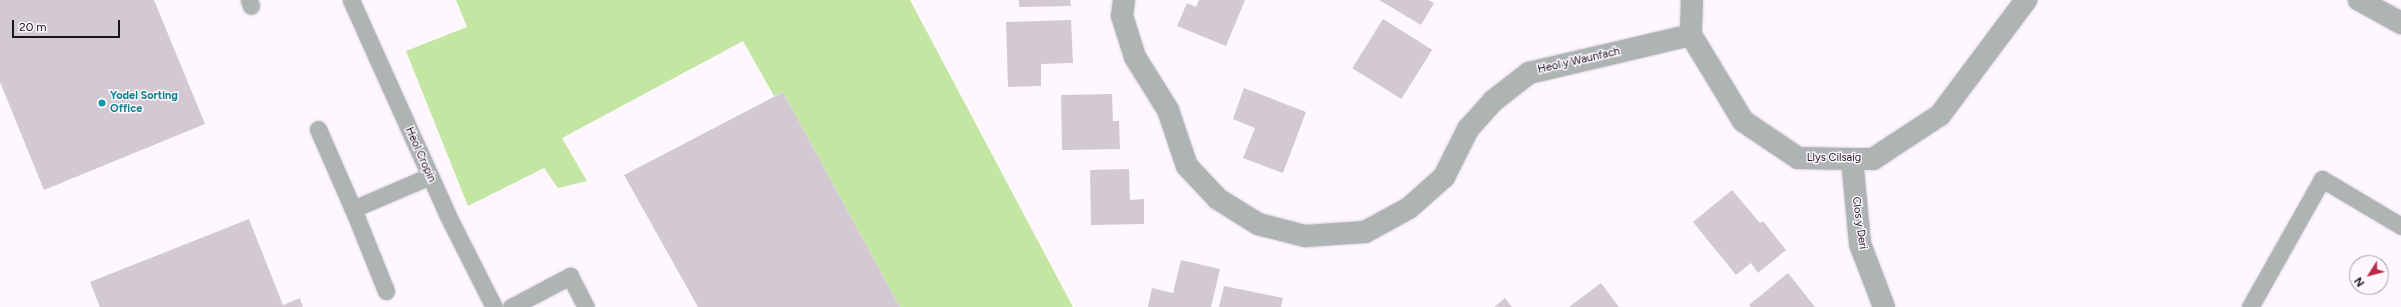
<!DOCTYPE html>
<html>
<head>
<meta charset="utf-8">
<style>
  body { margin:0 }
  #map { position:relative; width:2401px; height:307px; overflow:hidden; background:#fef8fe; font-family:Figtree,sans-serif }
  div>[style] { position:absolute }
  .green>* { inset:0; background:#c3e6a3 }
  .building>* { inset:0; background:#d2c9d3; transform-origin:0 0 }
  .roads { filter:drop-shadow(0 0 1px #d9d4d9) drop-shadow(0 0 1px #d9d4d9) }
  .lane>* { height:17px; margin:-8.5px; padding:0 8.5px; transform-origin:8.5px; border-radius:8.5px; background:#adb4b3 }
  .street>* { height:22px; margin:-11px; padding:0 11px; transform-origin:11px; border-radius:11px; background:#adb4b3 }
  .dots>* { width:11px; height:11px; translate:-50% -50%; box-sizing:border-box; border:2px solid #fef8fe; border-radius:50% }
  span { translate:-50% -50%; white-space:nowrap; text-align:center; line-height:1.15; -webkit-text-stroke:3px #fef8fe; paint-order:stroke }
  .street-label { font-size:11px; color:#191519 }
  .culture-label { font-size:11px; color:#0d838f; font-weight:700 }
  .left { translate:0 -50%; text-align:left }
  .north { position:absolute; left:2349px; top:255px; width:40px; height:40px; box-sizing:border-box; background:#fef8fe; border:1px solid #a29da2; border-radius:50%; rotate:234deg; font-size:11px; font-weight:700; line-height:16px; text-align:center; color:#191519 }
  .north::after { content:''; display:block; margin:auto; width:14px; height:18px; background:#bb2a47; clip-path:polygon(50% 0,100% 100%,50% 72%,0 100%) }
  .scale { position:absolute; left:12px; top:20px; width:108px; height:18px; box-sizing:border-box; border:2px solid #191519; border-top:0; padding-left:5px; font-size:12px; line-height:14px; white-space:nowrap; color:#191519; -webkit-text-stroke:3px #fef8fe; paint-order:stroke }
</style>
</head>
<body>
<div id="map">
  <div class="green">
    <div style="clip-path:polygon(456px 0,910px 0,1073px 307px,900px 307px,783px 92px,774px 96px,743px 41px,562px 138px,587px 181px,558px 188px,544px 168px,468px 206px,406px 51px,467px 27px)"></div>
  </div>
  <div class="building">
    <div style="clip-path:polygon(0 0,154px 0,205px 124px,44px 190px,0 82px)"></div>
    <div style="clip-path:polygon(1019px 0,1070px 0,1071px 6px,1019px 7px)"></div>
    <div style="clip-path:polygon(1199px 0,1245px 0,1226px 46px,1177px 26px,1187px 3px,1196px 7px)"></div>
    <div style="clip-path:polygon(1379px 0,1428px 0,1434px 3px,1421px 25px)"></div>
    <div style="left:1383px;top:19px;width:58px;height:58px;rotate:32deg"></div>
    <div style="clip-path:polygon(1071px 20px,1073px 63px,1041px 64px,1041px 86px,1008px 87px,1006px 22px)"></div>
    <div style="clip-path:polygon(1244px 88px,1306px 112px,1283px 173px,1243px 158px,1255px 128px,1233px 119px)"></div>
    <div style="clip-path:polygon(783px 92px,808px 138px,900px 307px,698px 307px,624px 175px)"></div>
    <div style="clip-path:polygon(1112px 94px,1113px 121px,1119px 121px,1120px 149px,1062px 150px,1061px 95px)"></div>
    <div style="clip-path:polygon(1129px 169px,1130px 200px,1144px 199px,1144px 224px,1091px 225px,1090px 170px)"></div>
    <div style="clip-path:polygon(1732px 190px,1760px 223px,1763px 221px,1786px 250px,1758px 273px,1751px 263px,1736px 275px,1693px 222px)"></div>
    <div style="clip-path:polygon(249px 219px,283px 305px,300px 298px,303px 307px,100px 307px,90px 282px)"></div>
    <div style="clip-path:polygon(1181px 260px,1220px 269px,1211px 307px,1148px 307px,1152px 288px,1173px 293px)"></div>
    <div style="clip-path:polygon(1788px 273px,1815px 307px,1751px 307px,1749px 305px)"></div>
    <div style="clip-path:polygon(1601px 283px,1619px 307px,1569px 307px)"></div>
    <div style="clip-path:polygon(1224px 286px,1283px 298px,1281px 307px,1219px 307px)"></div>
    <div style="clip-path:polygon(1505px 298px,1512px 307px,1494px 307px)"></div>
  </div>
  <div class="roads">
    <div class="lane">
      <div style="left:249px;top:0;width:6px;rotate:72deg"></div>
      <div style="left:351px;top:0;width:235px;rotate:65.8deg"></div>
      <div style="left:447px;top:214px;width:104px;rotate:63.2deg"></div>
      <div style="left:318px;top:129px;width:87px;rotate:66.4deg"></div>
      <div style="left:386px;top:291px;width:88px;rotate:-111.9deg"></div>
      <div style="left:353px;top:209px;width:84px;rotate:-23.2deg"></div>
      <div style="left:511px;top:307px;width:67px;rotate:-27.7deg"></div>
      <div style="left:570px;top:276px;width:35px;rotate:63deg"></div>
      <div style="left:2250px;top:307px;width:147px;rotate:-60.6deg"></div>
      <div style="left:2322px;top:179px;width:92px;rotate:30.7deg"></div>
    </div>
    <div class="street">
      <div style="left:1124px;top:0;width:16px;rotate:97deg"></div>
      <div style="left:1122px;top:16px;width:43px;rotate:72.4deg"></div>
      <div style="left:1135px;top:57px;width:62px;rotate:58.1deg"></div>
      <div style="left:1168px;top:110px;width:59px;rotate:71.3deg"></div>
      <div style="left:1187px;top:166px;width:45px;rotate:46.8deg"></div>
      <div style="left:1218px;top:199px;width:47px;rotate:32deg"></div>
      <div style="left:1258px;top:224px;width:49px;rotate:14.3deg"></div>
      <div style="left:1305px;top:236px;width:60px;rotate:-3.8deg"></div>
      <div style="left:1365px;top:232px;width:50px;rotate:-28.6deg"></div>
      <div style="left:1409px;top:208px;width:47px;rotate:-41.5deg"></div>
      <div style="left:1444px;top:177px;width:54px;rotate:-63.4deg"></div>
      <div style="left:1468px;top:129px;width:38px;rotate:-48deg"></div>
      <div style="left:1493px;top:101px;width:46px;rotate:-37.9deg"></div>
      <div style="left:1529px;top:73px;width:166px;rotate:-13.2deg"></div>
      <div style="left:1692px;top:0;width:35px;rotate:92deg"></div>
      <div style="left:1691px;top:35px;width:100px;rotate:58.8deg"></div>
      <div style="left:1743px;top:121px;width:66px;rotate:33.9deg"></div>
      <div style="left:1798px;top:158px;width:54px;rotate:1.1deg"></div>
      <div style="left:1852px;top:159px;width:21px"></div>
      <div style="left:1873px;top:159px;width:80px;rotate:-33.3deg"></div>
      <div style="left:1940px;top:115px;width:144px;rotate:-53.2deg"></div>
      <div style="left:2359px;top:0;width:48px;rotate:28.7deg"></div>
      <div style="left:1852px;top:159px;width:85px;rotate:84.6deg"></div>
      <div style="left:1860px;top:244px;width:67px;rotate:69.1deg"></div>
    </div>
  </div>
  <div class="dots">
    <div style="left:102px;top:103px;background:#0f9aa8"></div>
  </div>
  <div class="street-label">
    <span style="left:1579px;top:61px;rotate:-13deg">Heol y Waunfach</span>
    <span style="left:420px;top:155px;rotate:66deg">Heol Cropin</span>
    <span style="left:1834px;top:158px">Llys Cilsaig</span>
    <span style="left:1859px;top:223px;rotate:82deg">Clos y Deri</span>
  </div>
  <div class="culture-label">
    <span class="left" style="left:110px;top:103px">Yodel Sorting<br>Office</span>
  </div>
  <div class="north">N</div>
  <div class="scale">20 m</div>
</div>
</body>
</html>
